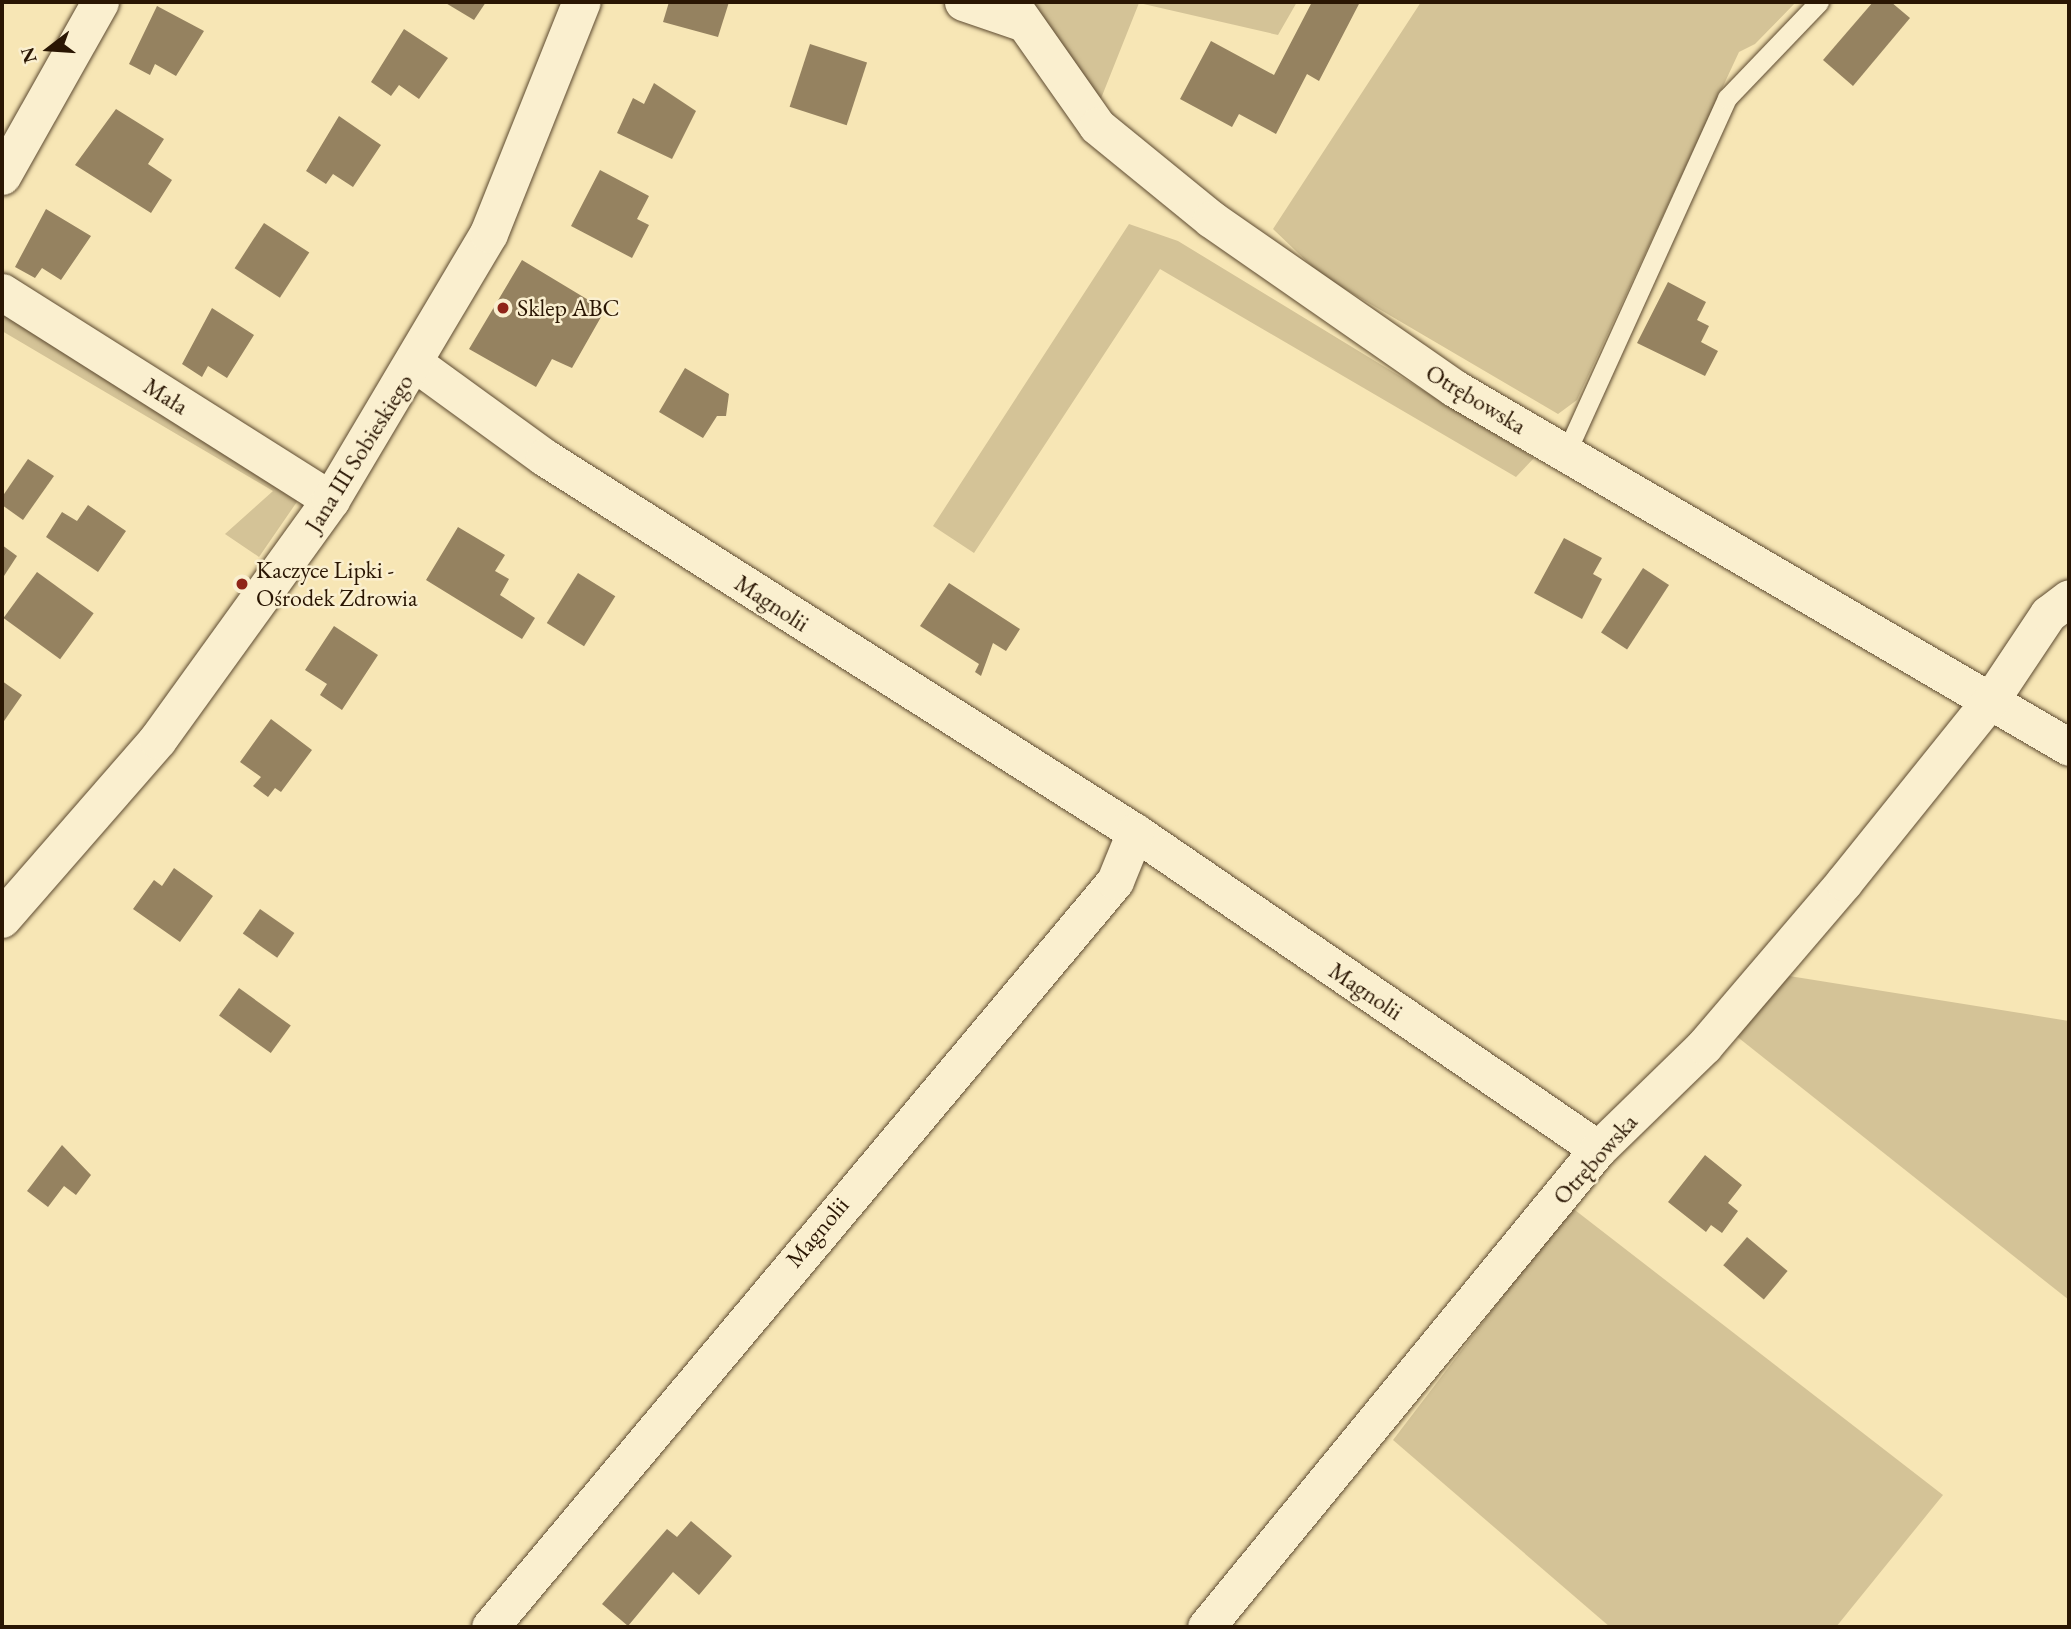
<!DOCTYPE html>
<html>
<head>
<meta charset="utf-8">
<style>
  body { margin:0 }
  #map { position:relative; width:2071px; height:1629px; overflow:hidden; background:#f7e6b5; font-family:"EB Garamond",serif }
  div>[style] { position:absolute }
  .green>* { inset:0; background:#d4c397 }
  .building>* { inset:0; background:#958260; transform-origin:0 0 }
  .roads { filter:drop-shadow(0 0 2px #5d4a30) drop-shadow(0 0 2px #5d4a30) }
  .lane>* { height:19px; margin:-9.5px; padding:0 9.5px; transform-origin:9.5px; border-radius:9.5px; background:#faefcf }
  .street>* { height:37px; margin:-18.5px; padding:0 18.5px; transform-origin:18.5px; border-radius:18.5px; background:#faefcf }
  .secondary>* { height:38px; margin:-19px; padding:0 19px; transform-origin:19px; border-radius:19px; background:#faefcf }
  .dots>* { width:19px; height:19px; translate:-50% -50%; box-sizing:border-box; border:4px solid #faefcf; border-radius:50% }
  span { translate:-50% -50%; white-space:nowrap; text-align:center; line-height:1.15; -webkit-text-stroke:5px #faefcf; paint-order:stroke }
  .poi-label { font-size:24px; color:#2a1603 }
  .left { translate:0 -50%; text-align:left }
  .street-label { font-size:24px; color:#2a1603 }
  .frame { position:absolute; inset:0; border:4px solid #2a1603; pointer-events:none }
  .north { position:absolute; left:14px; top:14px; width:70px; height:70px; -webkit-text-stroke:5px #faefcf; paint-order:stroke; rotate:253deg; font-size:19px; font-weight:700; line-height:28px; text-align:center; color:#2a1603 }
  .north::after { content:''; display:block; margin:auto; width:24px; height:32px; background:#2a1603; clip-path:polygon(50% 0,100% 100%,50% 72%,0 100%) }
</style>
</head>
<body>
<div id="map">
  <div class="green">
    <div style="clip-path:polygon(1031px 2px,1297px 2px,1278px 35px,1139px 3px,1100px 101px)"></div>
    <div style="clip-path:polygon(1421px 2px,1796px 2px,1755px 44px,1739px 52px,1577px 400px,1558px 414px,1321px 275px,1273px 229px)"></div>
    <div style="clip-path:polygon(1129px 224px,1178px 241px,1534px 458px,1516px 477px,1160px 269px,974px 553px,933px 526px)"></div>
    <div style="clip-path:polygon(2px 304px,303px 493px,259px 557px,225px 534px,273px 491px,2px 331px)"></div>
    <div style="clip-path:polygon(1783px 975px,2069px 1021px,2069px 1300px,1735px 1035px)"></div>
    <div style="clip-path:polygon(1571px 1207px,1943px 1495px,1836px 1627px,1610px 1627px,1393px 1440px)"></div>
  </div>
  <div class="building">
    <div style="clip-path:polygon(444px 2px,486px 2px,474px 20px)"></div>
    <div style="clip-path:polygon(669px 2px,729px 2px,718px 37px,663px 22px)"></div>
    <div style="clip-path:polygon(1312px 2px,1360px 2px,1319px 81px,1307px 74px,1276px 134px,1239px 114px,1232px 127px,1180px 99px,1211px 41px,1274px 75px)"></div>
    <div style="clip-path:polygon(1873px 2px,1891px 2px,1910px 18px,1853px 86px,1823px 60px)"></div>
    <div style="clip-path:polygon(157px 6px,204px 31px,176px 76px,155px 64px,150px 75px,129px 64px)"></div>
    <div style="clip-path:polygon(404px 29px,448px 58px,419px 99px,399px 85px,391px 96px,371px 82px)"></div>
    <div style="left:810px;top:44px;width:60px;height:66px;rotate:18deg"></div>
    <div style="clip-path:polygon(654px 83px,696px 111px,672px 159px,617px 133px,633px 98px,644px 104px)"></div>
    <div style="clip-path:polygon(116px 109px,164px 139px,148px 164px,172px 180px,151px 213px,75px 165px)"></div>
    <div style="clip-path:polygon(339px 116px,381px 145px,353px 187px,333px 174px,326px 184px,306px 171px)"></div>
    <div style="clip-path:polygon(600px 170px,649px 196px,637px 219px,649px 225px,632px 258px,571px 226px)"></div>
    <div style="clip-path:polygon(46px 209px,91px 236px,61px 280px,42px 268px,35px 278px,15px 267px)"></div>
    <div style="left:264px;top:223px;width:54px;height:54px;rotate:33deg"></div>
    <div style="clip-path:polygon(522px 260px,605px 310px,572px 368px,552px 359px,536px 387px,469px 349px)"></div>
    <div style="clip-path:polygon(1668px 282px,1706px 302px,1697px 320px,1709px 326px,1701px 342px,1718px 351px,1705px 376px,1637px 343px)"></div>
    <div style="clip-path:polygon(212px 308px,254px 335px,227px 378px,208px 366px,202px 377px,182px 364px)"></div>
    <div style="clip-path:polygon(685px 368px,729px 394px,726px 416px,717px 416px,703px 438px,659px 412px)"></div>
    <div style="clip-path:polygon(28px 459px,54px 476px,23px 520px,2px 505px,2px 497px)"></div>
    <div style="clip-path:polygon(88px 505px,126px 531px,98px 572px,46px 537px,62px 512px,77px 521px)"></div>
    <div style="clip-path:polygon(458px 527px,505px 555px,495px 571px,509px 579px,500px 595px,535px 618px,522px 639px,426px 580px)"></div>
    <div style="clip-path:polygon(1564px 538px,1602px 558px,1593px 574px,1602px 579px,1582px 619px,1534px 593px)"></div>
    <div style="clip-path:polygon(2px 545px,17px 556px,2px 579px)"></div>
    <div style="left:1643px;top:568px;width:31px;height:77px;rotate:33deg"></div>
    <div style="left:37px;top:572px;width:70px;height:57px;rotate:36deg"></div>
    <div style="left:578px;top:573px;width:44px;height:59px;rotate:32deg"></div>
    <div style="clip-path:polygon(949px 583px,1020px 629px,1006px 651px,993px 643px,981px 676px,975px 672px,979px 664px,920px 626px)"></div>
    <div style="clip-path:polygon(334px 626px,378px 655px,342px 710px,320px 695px,327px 684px,305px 670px)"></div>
    <div style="clip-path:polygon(2px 681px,22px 695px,2px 724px)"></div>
    <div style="clip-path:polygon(271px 719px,312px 750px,281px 792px,275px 788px,268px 797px,253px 786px,261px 777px,240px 762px)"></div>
    <div style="clip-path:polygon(174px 868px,213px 896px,180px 942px,133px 909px,154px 880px,162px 886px)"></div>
    <div style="left:260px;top:909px;width:42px;height:30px;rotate:35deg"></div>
    <div style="left:239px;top:988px;width:64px;height:34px;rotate:36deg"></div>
    <div style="clip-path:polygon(62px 1145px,91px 1175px,76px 1195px,64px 1186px,48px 1207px,27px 1191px)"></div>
    <div style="clip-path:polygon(1705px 1155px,1742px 1185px,1728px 1203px,1738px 1211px,1722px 1233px,1711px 1225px,1706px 1232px,1668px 1202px)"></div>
    <div style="left:1747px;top:1237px;width:53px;height:37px;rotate:40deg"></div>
    <div style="clip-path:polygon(691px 1521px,732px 1556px,699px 1595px,673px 1572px,628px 1626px,602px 1604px,667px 1529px,677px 1537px)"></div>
  </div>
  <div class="roads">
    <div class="lane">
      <div style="left:1566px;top:453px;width:390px;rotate:-65.6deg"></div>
      <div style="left:1727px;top:98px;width:133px;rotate:-46.2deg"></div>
    </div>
    <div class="street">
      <div style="left:963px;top:2px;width:61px;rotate:19deg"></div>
      <div style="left:1010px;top:2px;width:151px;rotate:54.9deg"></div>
      <div style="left:1097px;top:126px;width:147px;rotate:39.2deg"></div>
      <div style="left:1211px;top:219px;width:296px;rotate:34.8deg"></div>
      <div style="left:1454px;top:388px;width:712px;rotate:30.27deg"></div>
      <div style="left:2px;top:176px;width:200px;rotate:-60.6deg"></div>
      <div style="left:2px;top:292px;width:389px;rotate:32.3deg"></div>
      <div style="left:416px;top:364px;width:158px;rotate:36deg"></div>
      <div style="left:544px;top:457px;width:700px;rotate:32.4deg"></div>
      <div style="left:1135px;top:832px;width:561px;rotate:34.4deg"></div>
      <div style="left:490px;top:1627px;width:973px;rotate:-50.04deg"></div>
      <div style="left:1115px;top:881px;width:53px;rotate:-67.8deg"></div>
      <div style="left:1206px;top:1627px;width:618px;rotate:-50.65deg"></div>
      <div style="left:1598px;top:1149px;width:148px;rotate:-44.2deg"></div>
      <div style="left:1704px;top:1046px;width:216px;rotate:-49.5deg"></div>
      <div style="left:1844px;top:882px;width:236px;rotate:-51.2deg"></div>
      <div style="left:1992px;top:698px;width:101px;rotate:-56.3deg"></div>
      <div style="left:2048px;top:614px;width:26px;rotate:-37deg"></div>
    </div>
    <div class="secondary">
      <div style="left:2px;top:919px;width:237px;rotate:-48.9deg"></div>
      <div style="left:158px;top:740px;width:296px;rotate:-54.2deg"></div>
      <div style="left:331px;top:500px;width:309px;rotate:-59.3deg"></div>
      <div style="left:489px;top:234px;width:250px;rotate:-68.2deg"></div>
    </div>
  </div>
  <div class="dots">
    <div style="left:503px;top:308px;background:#8f2418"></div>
    <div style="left:242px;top:584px;background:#8f2418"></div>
  </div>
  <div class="poi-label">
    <span class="left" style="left:517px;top:308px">Sklep ABC</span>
    <span class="left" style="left:256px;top:584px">Kaczyce Lipki -<br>Ośrodek Zdrowia</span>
  </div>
  <div class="street-label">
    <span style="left:166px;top:396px;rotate:32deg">Mała</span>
    <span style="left:1476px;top:399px;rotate:31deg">Otrębowska</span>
    <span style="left:359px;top:453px;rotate:-58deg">Jana III Sobieskiego</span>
    <span style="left:772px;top:603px;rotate:33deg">Magnolii</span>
    <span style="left:1366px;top:991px;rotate:34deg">Magnolii</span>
    <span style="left:1595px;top:1159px;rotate:-48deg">Otrębowska</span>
    <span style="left:817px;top:1232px;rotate:-50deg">Magnolii</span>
  </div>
  <div class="frame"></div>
  <div class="north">N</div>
</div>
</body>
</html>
